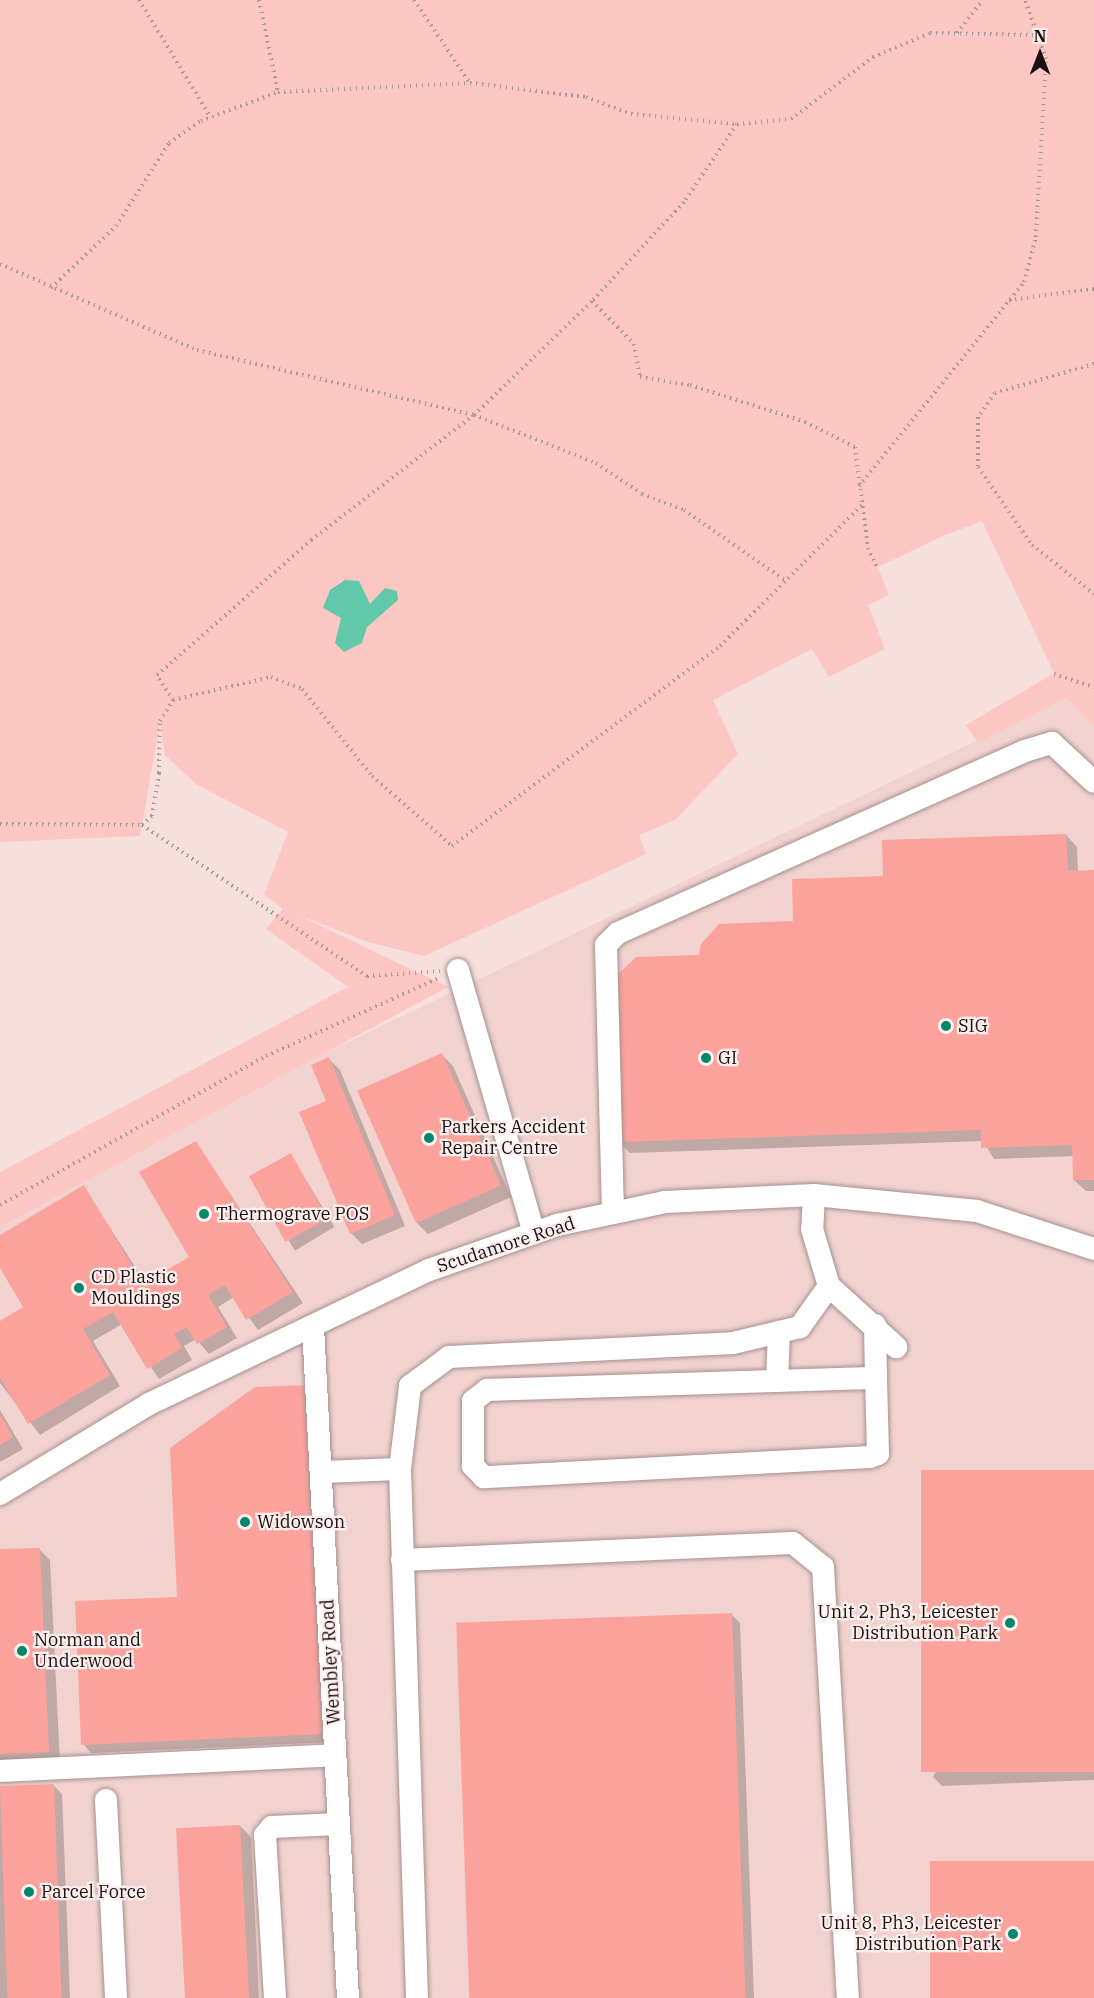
<!DOCTYPE html>
<html>
<head>
<meta charset="utf-8">
<style>
  body { margin:0 }
  #map { position:relative; width:1094px; height:1998px; overflow:hidden; background:#f6dfdd; font-family:"IBM Plex Serif",serif }
  div>[style] { position:absolute }
  .built>* { inset:0; background:#f1d2cf }
  .green>* { inset:0; background:#fcc7c3 }
  .water>* { inset:0; background:#61c9aa }
  .shadow>* { inset:0; background:#0003; transform-origin:0 0 }
  .building>* { inset:0; background:#fca29d; transform-origin:0 0 }
  .path>* { height:4px; margin-top:-2px; transform-origin:0; background:repeating-linear-gradient(90deg,#ab9997 0 1.5px,transparent 0 6px) }
  .roads { filter:drop-shadow(0 0 2px #a6918f) drop-shadow(0 0 2px #a6918f) }
  .minor>* { height:22px; margin:-11px; padding:0 11px; transform-origin:11px; border-radius:11px; background:#fff }
  .dots>* { width:16px; height:16px; translate:-50% -50%; box-sizing:border-box; border:3px solid #fdefed; border-radius:50% }
  span { translate:-50% -50%; white-space:nowrap; text-align:center; line-height:1.15; -webkit-text-stroke:4.5px #fdefed; paint-order:stroke }
  .poi-label { font-size:18px; color:#191111 }
  .left { translate:0 -50%; text-align:left }
  .right { translate:-100% -50%; text-align:right }
  .street-label { font-size:18px; color:#191111 }
  .north { position:absolute; left:1010px; top:24px; width:60px; height:60px; -webkit-text-stroke:4px #fdefed; paint-order:stroke; rotate:0deg; font-size:16px; font-weight:700; line-height:24px; text-align:center; color:#191111 }
  .north::after { content:''; display:block; margin:auto; width:21px; height:27px; background:#191111; clip-path:polygon(50% 0,100% 100%,50% 72%,0 100%) }
</style>
</head>
<body>
<div id="map">
  <div class="built">
    <div style="clip-path:polygon(1066px 698px,1094px 726px,1094px 1998px,0 1998px,0 1221px,248px 1090px)"></div>
  </div>
  <div class="green">
    <div style="clip-path:polygon(0 0,1094px 0,1094px 726px,1066px 698px,978px 743px,966px 725px,1054px 673px,982px 521px,945px 535px,878px 567px,889px 595px,868px 605px,885px 649px,829px 677px,812px 649px,713px 700px,738px 754px,675px 820px,639px 835px,646px 854px,424px 956px,368px 942px,296px 914px,448px 987px,0 1227px,0 1172px,348px 987px,266px 929px,283px 909px,264px 894px,288px 832px,196px 784px,165px 755px,160px 723px,140px 836px,0 842px)"></div>
  </div>
  <div class="water">
    <div style="clip-path:polygon(345px 580px,359px 581px,370px 604px,385px 588px,397px 591px,398px 600px,367px 627px,362px 643px,344px 652px,335px 643px,341px 618px,323px 608px,330px 590px)"></div>
  </div>
  <div class="shadow">
    <div style="clip-path:polygon(1066px 835px,1077px 847px,1078px 872px,1094px 871px,1094px 1191px,1086px 1191px,1074px 1180px,1074px 1156px,994px 1159px,983px 1141px,630px 1153px,619px 1142px,700px 956px,795px 923px,884px 878px)"></div>
    <div style="clip-path:polygon(442px 1055px,453px 1066px,511px 1197px,428px 1234px,417px 1223px)"></div>
    <div style="clip-path:polygon(329px 1059px,340px 1070px,405px 1226px,362px 1244px,351px 1233px,328px 1102px)"></div>
    <div style="clip-path:polygon(196px 1143px,303px 1303px,258px 1330px,234px 1297px,218px 1307px,237px 1338px,209px 1354px,196px 1339px,184px 1346px,192px 1360px,159px 1379px,122px 1324px,93px 1341px,120px 1386px,40px 1435px,0 1383px,0 1323px,25px 1307px,0 1265px,0 1237px,84px 1187px,146px 1284px,191px 1258px)"></div>
    <div style="left:291px;top:1155px;width:84px;height:46px;rotate:59deg"></div>
    <div style="clip-path:polygon(0 1410px,23px 1449px,0 1462px)"></div>
    <div style="clip-path:polygon(1094px 1471px,1094px 1780px,942px 1786px,933px 1777px)"></div>
    <div style="clip-path:polygon(39px 1549px,50px 1560px,60px 1763px,0 1765px,0 1551px)"></div>
    <div style="clip-path:polygon(178px 1598px,333px 1742px,91px 1753px,83px 1744px)"></div>
    <div style="clip-path:polygon(732px 1615px,740px 1623px,754px 1998px,471px 1998px)"></div>
    <div style="clip-path:polygon(53px 1785px,62px 1794px,70px 1998px,0 1998px,0 1787px)"></div>
    <div style="clip-path:polygon(240px 1826px,251px 1837px,259px 1998px,186px 1998px)"></div>
  </div>
  <div class="building">
    <div style="clip-path:polygon(1066px 834px,1068px 871px,1094px 870px,1094px 1180px,1073px 1180px,1072px 1145px,981px 1148px,981px 1130px,618px 1142px,612px 980px,636px 957px,699px 955px,701px 944px,719px 924px,793px 921px,792px 879px,883px 876px,882px 840px)"></div>
    <div style="left:442px;top:1053px;width:145px;height:93px;rotate:66deg"></div>
    <div style="clip-path:polygon(329px 1057px,395px 1215px,350px 1234px,299px 1112px,326px 1101px,311px 1065px)"></div>
    <div style="clip-path:polygon(196px 1141px,293px 1292px,246px 1320px,225px 1285px,208px 1295px,227px 1327px,197px 1344px,187px 1327px,174px 1334px,182px 1348px,147px 1369px,113px 1312px,83px 1329px,110px 1375px,28px 1424px,0 1378px,0 1321px,23px 1307px,0 1268px,0 1235px,84px 1185px,143px 1284px,189px 1257px,139px 1172px)"></div>
    <div style="left:291px;top:1153px;width:75px;height:48px;rotate:61deg"></div>
    <div style="clip-path:polygon(310px 1385px,325px 1734px,81px 1745px,75px 1601px,177px 1597px,170px 1448px,255px 1387px)"></div>
    <div style="clip-path:polygon(0 1415px,13px 1437px,0 1445px)"></div>
    <div style="left:1094px;top:1470px;width:302px;height:173px;rotate:90deg"></div>
    <div style="clip-path:polygon(40px 1548px,49px 1752px,0 1754px,0 1549px)"></div>
    <div style="left:732px;top:1613px;width:385px;height:276px;rotate:88deg"></div>
    <div style="left:54px;top:1784px;width:214px;height:54px;rotate:88deg"></div>
    <div style="left:240px;top:1825px;width:173px;height:64px;rotate:87deg"></div>
    <div style="left:1094px;top:1861px;width:137px;height:164px;rotate:90deg"></div>
  </div>
  <div class="path">
    <div style="left:139px;top:0;width:138px;rotate:58.6deg"></div>
    <div style="left:259px;top:0;width:94px;rotate:78.3deg"></div>
    <div style="left:278px;top:92px;width:192px;rotate:-2.7deg"></div>
    <div style="left:414px;top:0;width:100px;rotate:56deg"></div>
    <div style="left:470px;top:83px;width:117px;rotate:6.9deg"></div>
    <div style="left:586px;top:97px;width:48px;rotate:20.7deg"></div>
    <div style="left:631px;top:114px;width:106px;rotate:5.4deg"></div>
    <div style="left:737px;top:124px;width:94px;rotate:124.2deg"></div>
    <div style="left:684px;top:202px;width:135px;rotate:132.9deg"></div>
    <div style="left:592px;top:301px;width:60px;rotate:45.7deg"></div>
    <div style="left:634px;top:344px;width:34px;rotate:80deg"></div>
    <div style="left:640px;top:377px;width:51px;rotate:9.1deg"></div>
    <div style="left:690px;top:385px;width:121px;rotate:17.8deg"></div>
    <div style="left:805px;top:422px;width:56px;rotate:26.6deg"></div>
    <div style="left:855px;top:447px;width:102px;rotate:82.7deg"></div>
    <div style="left:868px;top:548px;width:21px;rotate:65deg"></div>
    <div style="left:957px;top:33px;width:42px;rotate:-51.8deg"></div>
    <div style="left:737px;top:124px;width:54px;rotate:-5.3deg"></div>
    <div style="left:791px;top:119px;width:103px;rotate:-37.1deg"></div>
    <div style="left:873px;top:57px;width:62px;rotate:-22.8deg"></div>
    <div style="left:930px;top:33px;width:108px;rotate:1.1deg"></div>
    <div style="left:0;top:264px;width:215px;rotate:23.6deg"></div>
    <div style="left:197px;top:350px;width:285px;rotate:13.2deg"></div>
    <div style="left:474px;top:415px;width:164px;rotate:-44deg"></div>
    <div style="left:51px;top:288px;width:90px;rotate:-43.6deg"></div>
    <div style="left:116px;top:226px;width:98px;rotate:-57.4deg"></div>
    <div style="left:169px;top:143px;width:39px;rotate:-35deg"></div>
    <div style="left:201px;top:121px;width:82px;rotate:-20.6deg"></div>
    <div style="left:1009px;top:300px;width:86px;rotate:-7.4deg"></div>
    <div style="left:1094px;top:364px;width:103px;rotate:163.7deg"></div>
    <div style="left:995px;top:393px;width:29px;rotate:125deg"></div>
    <div style="left:978px;top:417px;width:50px;rotate:90deg"></div>
    <div style="left:978px;top:467px;width:95px;rotate:55.3deg"></div>
    <div style="left:1032px;top:545px;width:79px;rotate:38.3deg"></div>
    <div style="left:859px;top:486px;width:262px;rotate:-51deg"></div>
    <div style="left:1024px;top:282px;width:47px;rotate:-75.1deg"></div>
    <div style="left:1036px;top:237px;width:178px;rotate:-86.8deg"></div>
    <div style="left:1046px;top:59px;width:63px;rotate:-109.6deg"></div>
    <div style="left:1054px;top:674px;width:42px;rotate:18deg"></div>
    <div style="left:173px;top:700px;width:30px;rotate:-123deg"></div>
    <div style="left:157px;top:675px;width:205px;rotate:-41.2deg"></div>
    <div style="left:311px;top:540px;width:205px;rotate:-37.5deg"></div>
    <div style="left:474px;top:415px;width:131px;rotate:21.5deg"></div>
    <div style="left:596px;top:463px;width:55px;rotate:34deg"></div>
    <div style="left:642px;top:494px;width:45px;rotate:20.9deg"></div>
    <div style="left:684px;top:510px;width:124px;rotate:34.8deg"></div>
    <div style="left:0;top:824px;width:142px;rotate:0.4deg"></div>
    <div style="left:142px;top:825px;width:13px;rotate:-42deg"></div>
    <div style="left:152px;top:816px;width:44px;rotate:-80.8deg"></div>
    <div style="left:159px;top:773px;width:52px;rotate:-88.9deg"></div>
    <div style="left:160px;top:721px;width:25px;rotate:-58deg"></div>
    <div style="left:173px;top:700px;width:101px;rotate:-13.2deg"></div>
    <div style="left:271px;top:677px;width:33px;rotate:21deg"></div>
    <div style="left:302px;top:689px;width:112px;rotate:51.2deg"></div>
    <div style="left:372px;top:776px;width:106px;rotate:41.2deg"></div>
    <div style="left:452px;top:846px;width:334px;rotate:-36.7deg"></div>
    <div style="left:720px;top:646px;width:200px;rotate:-44.8deg"></div>
    <div style="left:142px;top:825px;width:271px;rotate:33.9deg"></div>
    <div style="left:367px;top:976px;width:73px;rotate:-3.9deg"></div>
    <div style="left:0;top:1205px;width:305px;rotate:-29.3deg"></div>
    <div style="left:266px;top:1056px;width:192px;rotate:-24.3deg"></div>
  </div>
  <div class="roads">
    <div class="minor">
      <div style="left:458px;top:970px;width:274px;rotate:73.9deg"></div>
      <div style="left:814px;top:1195px;width:34px;rotate:93deg"></div>
      <div style="left:812px;top:1229px;width:59px;rotate:73.4deg"></div>
      <div style="left:829px;top:1286px;width:91px;rotate:42.3deg"></div>
      <div style="left:613px;top:1213px;width:268px;rotate:-91.5deg"></div>
      <div style="left:606px;top:945px;width:17px;rotate:-45deg"></div>
      <div style="left:618px;top:933px;width:446px;rotate:-24.1deg"></div>
      <div style="left:1025px;top:751px;width:28px;rotate:-17deg"></div>
      <div style="left:1052px;top:743px;width:57px;rotate:42.9deg"></div>
      <div style="left:875px;top:1325px;width:53px;rotate:88.9deg"></div>
      <div style="left:876px;top:1378px;width:76px;rotate:88.5deg"></div>
      <div style="left:878px;top:1454px;width:9px;rotate:159deg"></div>
      <div style="left:870px;top:1457px;width:387px;rotate:177deg"></div>
      <div style="left:484px;top:1477px;width:16px;rotate:-135deg"></div>
      <div style="left:473px;top:1466px;width:65px;rotate:-90deg"></div>
      <div style="left:473px;top:1401px;width:18px;rotate:-38deg"></div>
      <div style="left:487px;top:1390px;width:389px;rotate:-1.8deg"></div>
      <div style="left:313px;top:1326px;width:673px;rotate:87.02deg"></div>
      <div style="left:777px;top:1381px;width:49px;rotate:-87.7deg"></div>
      <div style="left:321px;top:1472px;width:79px;rotate:-2.2deg"></div>
      <div style="left:0;top:1494px;width:174px;rotate:-31.1deg"></div>
      <div style="left:149px;top:1404px;width:310px;rotate:-25.6deg"></div>
      <div style="left:429px;top:1270px;width:136px;rotate:-19.4deg"></div>
      <div style="left:557px;top:1225px;width:110px;rotate:-12deg"></div>
      <div style="left:665px;top:1202px;width:149px;rotate:-2.7deg"></div>
      <div style="left:814px;top:1195px;width:164px;rotate:5.6deg"></div>
      <div style="left:977px;top:1211px;width:123px;rotate:18deg"></div>
      <div style="left:402px;top:1560px;width:391px;rotate:-2.5deg"></div>
      <div style="left:793px;top:1543px;width:38px;rotate:39deg"></div>
      <div style="left:823px;top:1567px;width:432px;rotate:86.7deg"></div>
      <div style="left:0;top:1771px;width:335px;rotate:-2.7deg"></div>
      <div style="left:106px;top:1800px;width:198px;rotate:87.1deg"></div>
      <div style="left:275px;top:1998px;width:163px;rotate:-93.5deg"></div>
      <div style="left:265px;top:1835px;width:11px;rotate:-49deg"></div>
      <div style="left:272px;top:1827px;width:67px;rotate:-2.6deg"></div>
      <div style="left:417px;top:1998px;width:529px;rotate:-91.84deg"></div>
      <div style="left:400px;top:1469px;width:84px;rotate:-83.1deg"></div>
      <div style="left:410px;top:1386px;width:49px;rotate:-36.6deg"></div>
      <div style="left:449px;top:1357px;width:284px;rotate:-2.8deg"></div>
      <div style="left:733px;top:1343px;width:69px;rotate:-13.4deg"></div>
      <div style="left:800px;top:1327px;width:50px;rotate:-54.7deg"></div>
    </div>
  </div>
  <div class="dots">
    <div style="left:946px;top:1026px;background:#01876a"></div>
    <div style="left:706px;top:1058px;background:#01876a"></div>
    <div style="left:429px;top:1138px;background:#01876a"></div>
    <div style="left:204px;top:1214px;background:#01876a"></div>
    <div style="left:79px;top:1288px;background:#01876a"></div>
    <div style="left:245px;top:1522px;background:#01876a"></div>
    <div style="left:1010px;top:1623px;background:#01876a"></div>
    <div style="left:22px;top:1651px;background:#01876a"></div>
    <div style="left:29px;top:1892px;background:#01876a"></div>
    <div style="left:1013px;top:1934px;background:#01876a"></div>
  </div>
  <div class="poi-label">
    <span class="left" style="left:958px;top:1026px">SIG</span>
    <span class="left" style="left:718px;top:1058px">GI</span>
    <span class="left" style="left:441px;top:1138px">Parkers Accident<br>Repair Centre</span>
    <span class="left" style="left:216px;top:1214px">Thermograve POS</span>
    <span class="left" style="left:91px;top:1288px">CD Plastic<br>Mouldings</span>
    <span class="left" style="left:257px;top:1522px">Widowson</span>
    <span class="right" style="left:998px;top:1623px">Unit 2, Ph3, Leicester<br>Distribution Park</span>
    <span class="left" style="left:34px;top:1651px">Norman and<br>Underwood</span>
    <span class="left" style="left:41px;top:1892px">Parcel Force</span>
    <span class="right" style="left:1001px;top:1934px">Unit 8, Ph3, Leicester<br>Distribution Park</span>
  </div>
  <div class="street-label">
    <span style="left:506px;top:1245px;rotate:-18deg">Scudamore Road</span>
    <span style="left:331px;top:1662px;rotate:-93deg">Wembley Road</span>
  </div>
  <div class="north">N</div>
</div>
</body>
</html>
